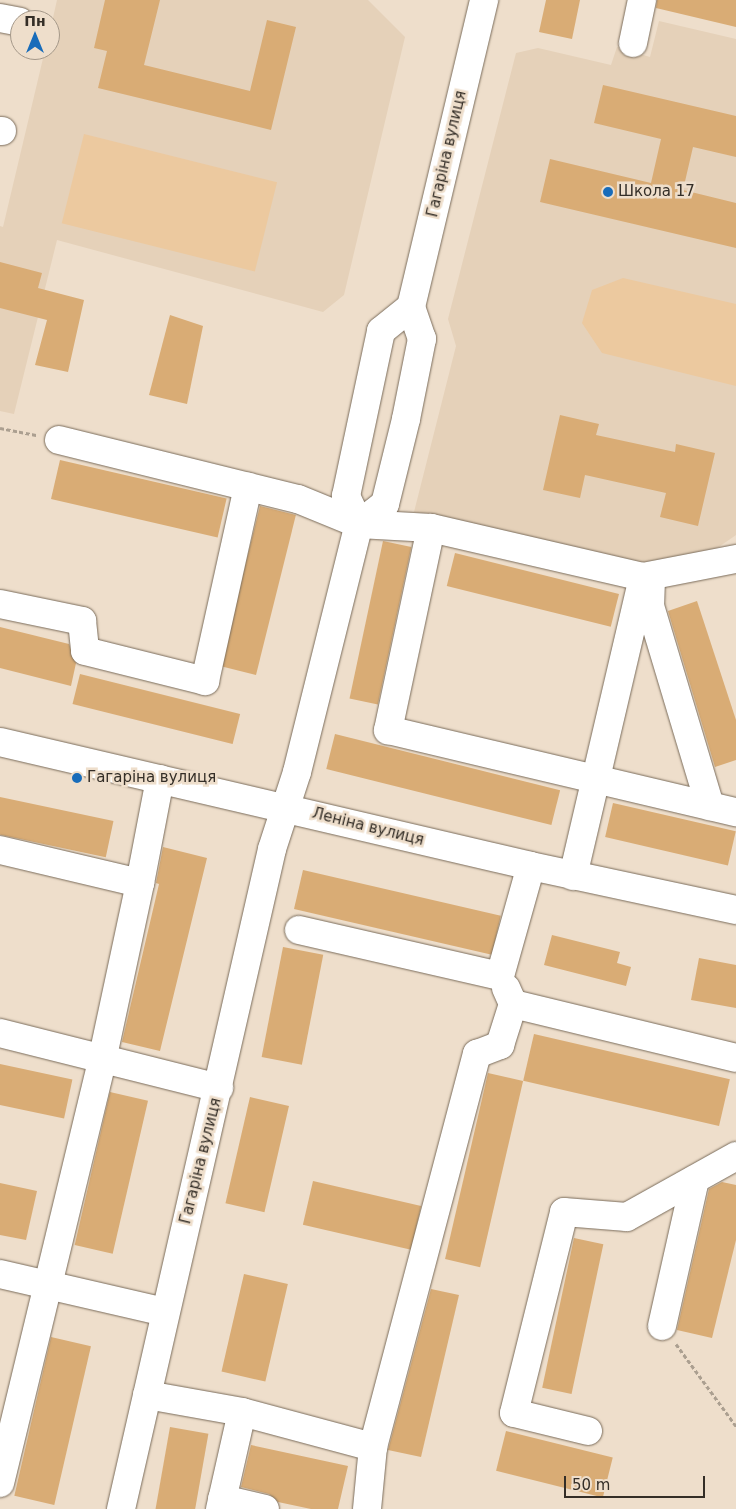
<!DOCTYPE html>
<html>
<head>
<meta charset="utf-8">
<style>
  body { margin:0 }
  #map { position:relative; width:736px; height:1509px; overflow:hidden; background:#eedecb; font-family:"DejaVu Sans",sans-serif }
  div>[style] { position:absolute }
  .built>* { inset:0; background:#e5d1b9 }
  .green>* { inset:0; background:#ecc99f; transform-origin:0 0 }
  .building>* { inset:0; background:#d9ac75; transform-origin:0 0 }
  .path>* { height:3px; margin-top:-1.5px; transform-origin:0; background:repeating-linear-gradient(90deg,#ab9f90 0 4px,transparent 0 6.5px) }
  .roads { filter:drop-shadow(0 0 1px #7a6c5b) drop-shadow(0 0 1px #7a6c5b) }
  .minor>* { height:28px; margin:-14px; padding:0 14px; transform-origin:14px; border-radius:14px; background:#fff }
  .dots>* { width:14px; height:14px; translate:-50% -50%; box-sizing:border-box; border:2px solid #eedecb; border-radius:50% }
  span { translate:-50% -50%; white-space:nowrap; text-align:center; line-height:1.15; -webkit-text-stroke:5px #eedecb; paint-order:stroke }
  .street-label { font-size:15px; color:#342e27 }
  .poi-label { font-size:15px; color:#342e27 }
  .left { translate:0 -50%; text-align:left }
  .north { position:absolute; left:10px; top:10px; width:50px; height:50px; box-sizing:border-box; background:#eedecb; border:1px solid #a49889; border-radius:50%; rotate:0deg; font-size:14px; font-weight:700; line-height:20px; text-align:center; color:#342e27 }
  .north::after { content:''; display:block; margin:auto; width:18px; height:22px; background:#186cba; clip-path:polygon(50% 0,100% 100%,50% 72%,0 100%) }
  .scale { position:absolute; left:564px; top:1476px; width:141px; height:22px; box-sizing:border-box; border:2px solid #342e27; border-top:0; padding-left:6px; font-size:15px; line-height:18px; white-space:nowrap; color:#342e27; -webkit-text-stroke:4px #eedecb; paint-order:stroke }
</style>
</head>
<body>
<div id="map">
  <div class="built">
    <div style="clip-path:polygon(57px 0,368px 0,405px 37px,344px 295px,323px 312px,57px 240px,14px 414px,0 411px,0 226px,3px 227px,45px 50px,50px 50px,50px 31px)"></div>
    <div style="clip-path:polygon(659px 21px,736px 39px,736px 535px,713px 551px,642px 565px,414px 512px,456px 346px,448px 319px,516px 53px,538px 48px,611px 65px,617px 47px,650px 57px)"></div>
  </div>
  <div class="green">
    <div style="left:84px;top:134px;width:199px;height:92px;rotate:14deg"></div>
    <div style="clip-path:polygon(623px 278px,736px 304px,736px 386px,602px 353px,582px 323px,592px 290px)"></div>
  </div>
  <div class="building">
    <div style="clip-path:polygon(105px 0,160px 0,144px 65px,250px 91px,267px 20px,296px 27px,271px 130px,98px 88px,107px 51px,94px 48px)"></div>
    <div style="clip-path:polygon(546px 0,580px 0,572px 39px,539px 32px)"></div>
    <div style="clip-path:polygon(657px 0,736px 0,736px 27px,656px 8px)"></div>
    <div style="clip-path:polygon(603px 85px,736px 116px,736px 157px,693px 147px,683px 190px,736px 203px,736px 248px,540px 202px,550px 159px,651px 183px,661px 139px,594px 123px)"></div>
    <div style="clip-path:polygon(0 262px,42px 273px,38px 288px,84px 300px,68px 372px,35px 365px,47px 320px,0 308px)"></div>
    <div style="clip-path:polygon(170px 315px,203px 326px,187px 404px,149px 395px)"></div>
    <div style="clip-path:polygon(560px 415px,599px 424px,596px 435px,675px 452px,676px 444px,715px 453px,698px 526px,660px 517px,666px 493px,585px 475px,580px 498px,543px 490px)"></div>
    <div style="left:60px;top:460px;width:171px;height:40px;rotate:13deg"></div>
    <div style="left:260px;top:506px;width:37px;height:165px;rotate:14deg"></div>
    <div style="left:383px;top:541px;width:29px;height:161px;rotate:12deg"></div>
    <div style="left:455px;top:553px;width:169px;height:34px;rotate:14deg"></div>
    <div style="clip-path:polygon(697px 601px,736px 720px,736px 760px,715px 767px,668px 611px)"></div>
    <div style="clip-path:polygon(0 627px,69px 644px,76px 663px,71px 686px,0 668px)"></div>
    <div style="left:80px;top:674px;width:165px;height:31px;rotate:14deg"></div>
    <div style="left:335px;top:734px;width:232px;height:36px;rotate:14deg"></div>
    <div style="left:0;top:797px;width:116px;height:37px;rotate:12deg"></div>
    <div style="left:613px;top:803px;width:126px;height:35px;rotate:13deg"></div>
    <div style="clip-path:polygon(163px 847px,207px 858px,160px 1051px,122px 1042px,159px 884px,156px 883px)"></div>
    <div style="left:303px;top:870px;width:203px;height:40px;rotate:13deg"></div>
    <div style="clip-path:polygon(552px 935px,620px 952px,617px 963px,631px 967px,626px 986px,544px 965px)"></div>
    <div style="left:283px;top:947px;width:41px;height:112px;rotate:11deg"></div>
    <div style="clip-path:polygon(699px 958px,736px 965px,736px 1008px,691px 1000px)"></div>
    <div style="left:534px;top:1034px;width:201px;height:48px;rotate:13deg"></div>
    <div style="left:0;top:1064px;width:74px;height:40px;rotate:12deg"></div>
    <div style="left:488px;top:1073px;width:36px;height:191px;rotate:13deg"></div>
    <div style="left:110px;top:1092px;width:39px;height:157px;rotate:13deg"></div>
    <div style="left:250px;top:1097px;width:40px;height:109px;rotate:13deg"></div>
    <div style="left:313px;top:1181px;width:111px;height:45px;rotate:13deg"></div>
    <div style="clip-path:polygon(722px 1182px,736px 1185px,736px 1240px,712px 1338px,677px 1330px,709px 1189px)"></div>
    <div style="clip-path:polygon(0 1183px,37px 1191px,26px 1240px,0 1235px)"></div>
    <div style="left:574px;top:1238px;width:30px;height:153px;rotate:12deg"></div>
    <div style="left:244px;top:1274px;width:45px;height:100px;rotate:13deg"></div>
    <div style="clip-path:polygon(431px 1289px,459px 1295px,421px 1457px,388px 1450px)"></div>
    <div style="left:51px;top:1337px;width:41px;height:163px;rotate:13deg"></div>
    <div style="left:170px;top:1427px;width:39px;height:84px;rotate:10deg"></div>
    <div style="left:506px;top:1431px;width:110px;height:41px;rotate:14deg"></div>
    <div style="clip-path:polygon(251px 1445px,348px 1466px,338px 1509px,311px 1509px,278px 1502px,269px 1494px,241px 1487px)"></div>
  </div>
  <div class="path">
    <div style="left:0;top:428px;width:38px;rotate:11deg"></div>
    <div style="left:676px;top:1344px;width:102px;rotate:53.8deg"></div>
  </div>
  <div class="roads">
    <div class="minor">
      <div style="left:0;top:18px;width:20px;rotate:11deg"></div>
      <div style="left:633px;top:43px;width:44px;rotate:-78.2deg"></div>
      <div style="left:0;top:131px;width:2px"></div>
      <div style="left:59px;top:440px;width:246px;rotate:13.9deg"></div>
      <div style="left:298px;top:499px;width:66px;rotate:22.3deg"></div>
      <div style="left:359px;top:524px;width:72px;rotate:3.2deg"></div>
      <div style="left:431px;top:528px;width:218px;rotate:13deg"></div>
      <div style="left:643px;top:577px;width:95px;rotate:-11deg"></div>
      <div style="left:359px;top:524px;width:31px;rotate:-115deg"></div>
      <div style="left:346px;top:496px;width:169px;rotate:-78deg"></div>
      <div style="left:381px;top:331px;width:38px;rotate:-39deg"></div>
      <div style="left:431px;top:528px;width:207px;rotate:102deg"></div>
      <div style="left:388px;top:730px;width:358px;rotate:13.3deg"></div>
      <div style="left:651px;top:579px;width:27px;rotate:92deg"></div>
      <div style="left:650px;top:606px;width:209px;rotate:73.3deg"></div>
      <div style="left:0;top:604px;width:84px;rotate:11.7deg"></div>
      <div style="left:82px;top:621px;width:30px;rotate:84deg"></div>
      <div style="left:85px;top:651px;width:124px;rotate:14deg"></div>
      <div style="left:205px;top:681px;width:199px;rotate:-77.5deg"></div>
      <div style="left:0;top:742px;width:545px;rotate:13.14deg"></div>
      <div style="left:531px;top:866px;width:210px;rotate:12.1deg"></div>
      <div style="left:0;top:850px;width:144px;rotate:13.3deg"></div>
      <div style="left:140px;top:883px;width:106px;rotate:-79.1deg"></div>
      <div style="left:573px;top:876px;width:307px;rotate:-76.8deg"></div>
      <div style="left:299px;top:930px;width:206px;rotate:12.9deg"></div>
      <div style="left:500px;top:976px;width:114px;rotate:-74.3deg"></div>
      <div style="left:506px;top:988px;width:17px;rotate:66deg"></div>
      <div style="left:513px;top:1004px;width:229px;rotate:13.6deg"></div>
      <div style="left:0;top:1033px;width:226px;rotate:14.1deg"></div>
      <div style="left:0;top:1274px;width:169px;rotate:13deg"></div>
      <div style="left:662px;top:1326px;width:150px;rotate:-77.3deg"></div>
      <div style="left:147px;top:1395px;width:97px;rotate:10.1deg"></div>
      <div style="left:242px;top:1412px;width:136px;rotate:15deg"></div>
      <div style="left:588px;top:1431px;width:76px;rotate:-166.3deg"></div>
      <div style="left:514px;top:1413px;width:207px;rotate:-76deg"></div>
      <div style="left:564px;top:1212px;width:63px;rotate:4.5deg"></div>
      <div style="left:627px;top:1217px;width:125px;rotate:-29.2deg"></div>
      <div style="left:0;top:1483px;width:439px;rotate:-76.4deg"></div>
      <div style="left:103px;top:1056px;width:177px;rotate:-77.9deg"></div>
      <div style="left:222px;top:1499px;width:44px;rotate:13.1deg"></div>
      <div style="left:121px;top:1509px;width:677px;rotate:-77.11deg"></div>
      <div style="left:272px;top:849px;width:81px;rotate:-72deg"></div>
      <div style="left:297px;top:772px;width:256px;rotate:-76deg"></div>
      <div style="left:359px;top:524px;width:33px;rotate:-38deg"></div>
      <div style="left:385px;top:504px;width:88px;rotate:-76.1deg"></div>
      <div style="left:406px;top:419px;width:82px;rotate:-78.7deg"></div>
      <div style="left:422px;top:339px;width:34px;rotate:-109deg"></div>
      <div style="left:411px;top:307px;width:316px;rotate:-76.6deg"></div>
      <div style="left:220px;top:1509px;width:99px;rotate:-77.2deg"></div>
      <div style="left:367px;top:1509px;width:62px;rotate:-84.5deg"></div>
      <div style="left:373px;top:1447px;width:407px;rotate:-75.2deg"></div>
      <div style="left:477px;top:1054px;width:25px;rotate:-21deg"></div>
      <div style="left:500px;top:1045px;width:43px;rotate:-72.4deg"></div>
    </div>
  </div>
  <div class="dots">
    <div style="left:608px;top:192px;background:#186cba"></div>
    <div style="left:77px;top:778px;background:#186cba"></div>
  </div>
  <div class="street-label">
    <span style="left:447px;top:154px;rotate:-77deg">Гагаріна вулиця</span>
    <span style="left:368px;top:827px;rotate:14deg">Леніна вулиця</span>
    <span style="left:201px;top:1161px;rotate:-76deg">Гагаріна вулиця</span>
  </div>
  <div class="poi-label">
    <span class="left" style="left:618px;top:192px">Школа 17</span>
    <span class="left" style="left:87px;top:778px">Гагаріна вулиця</span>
  </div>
  <div class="north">Пн</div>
  <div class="scale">50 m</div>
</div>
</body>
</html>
